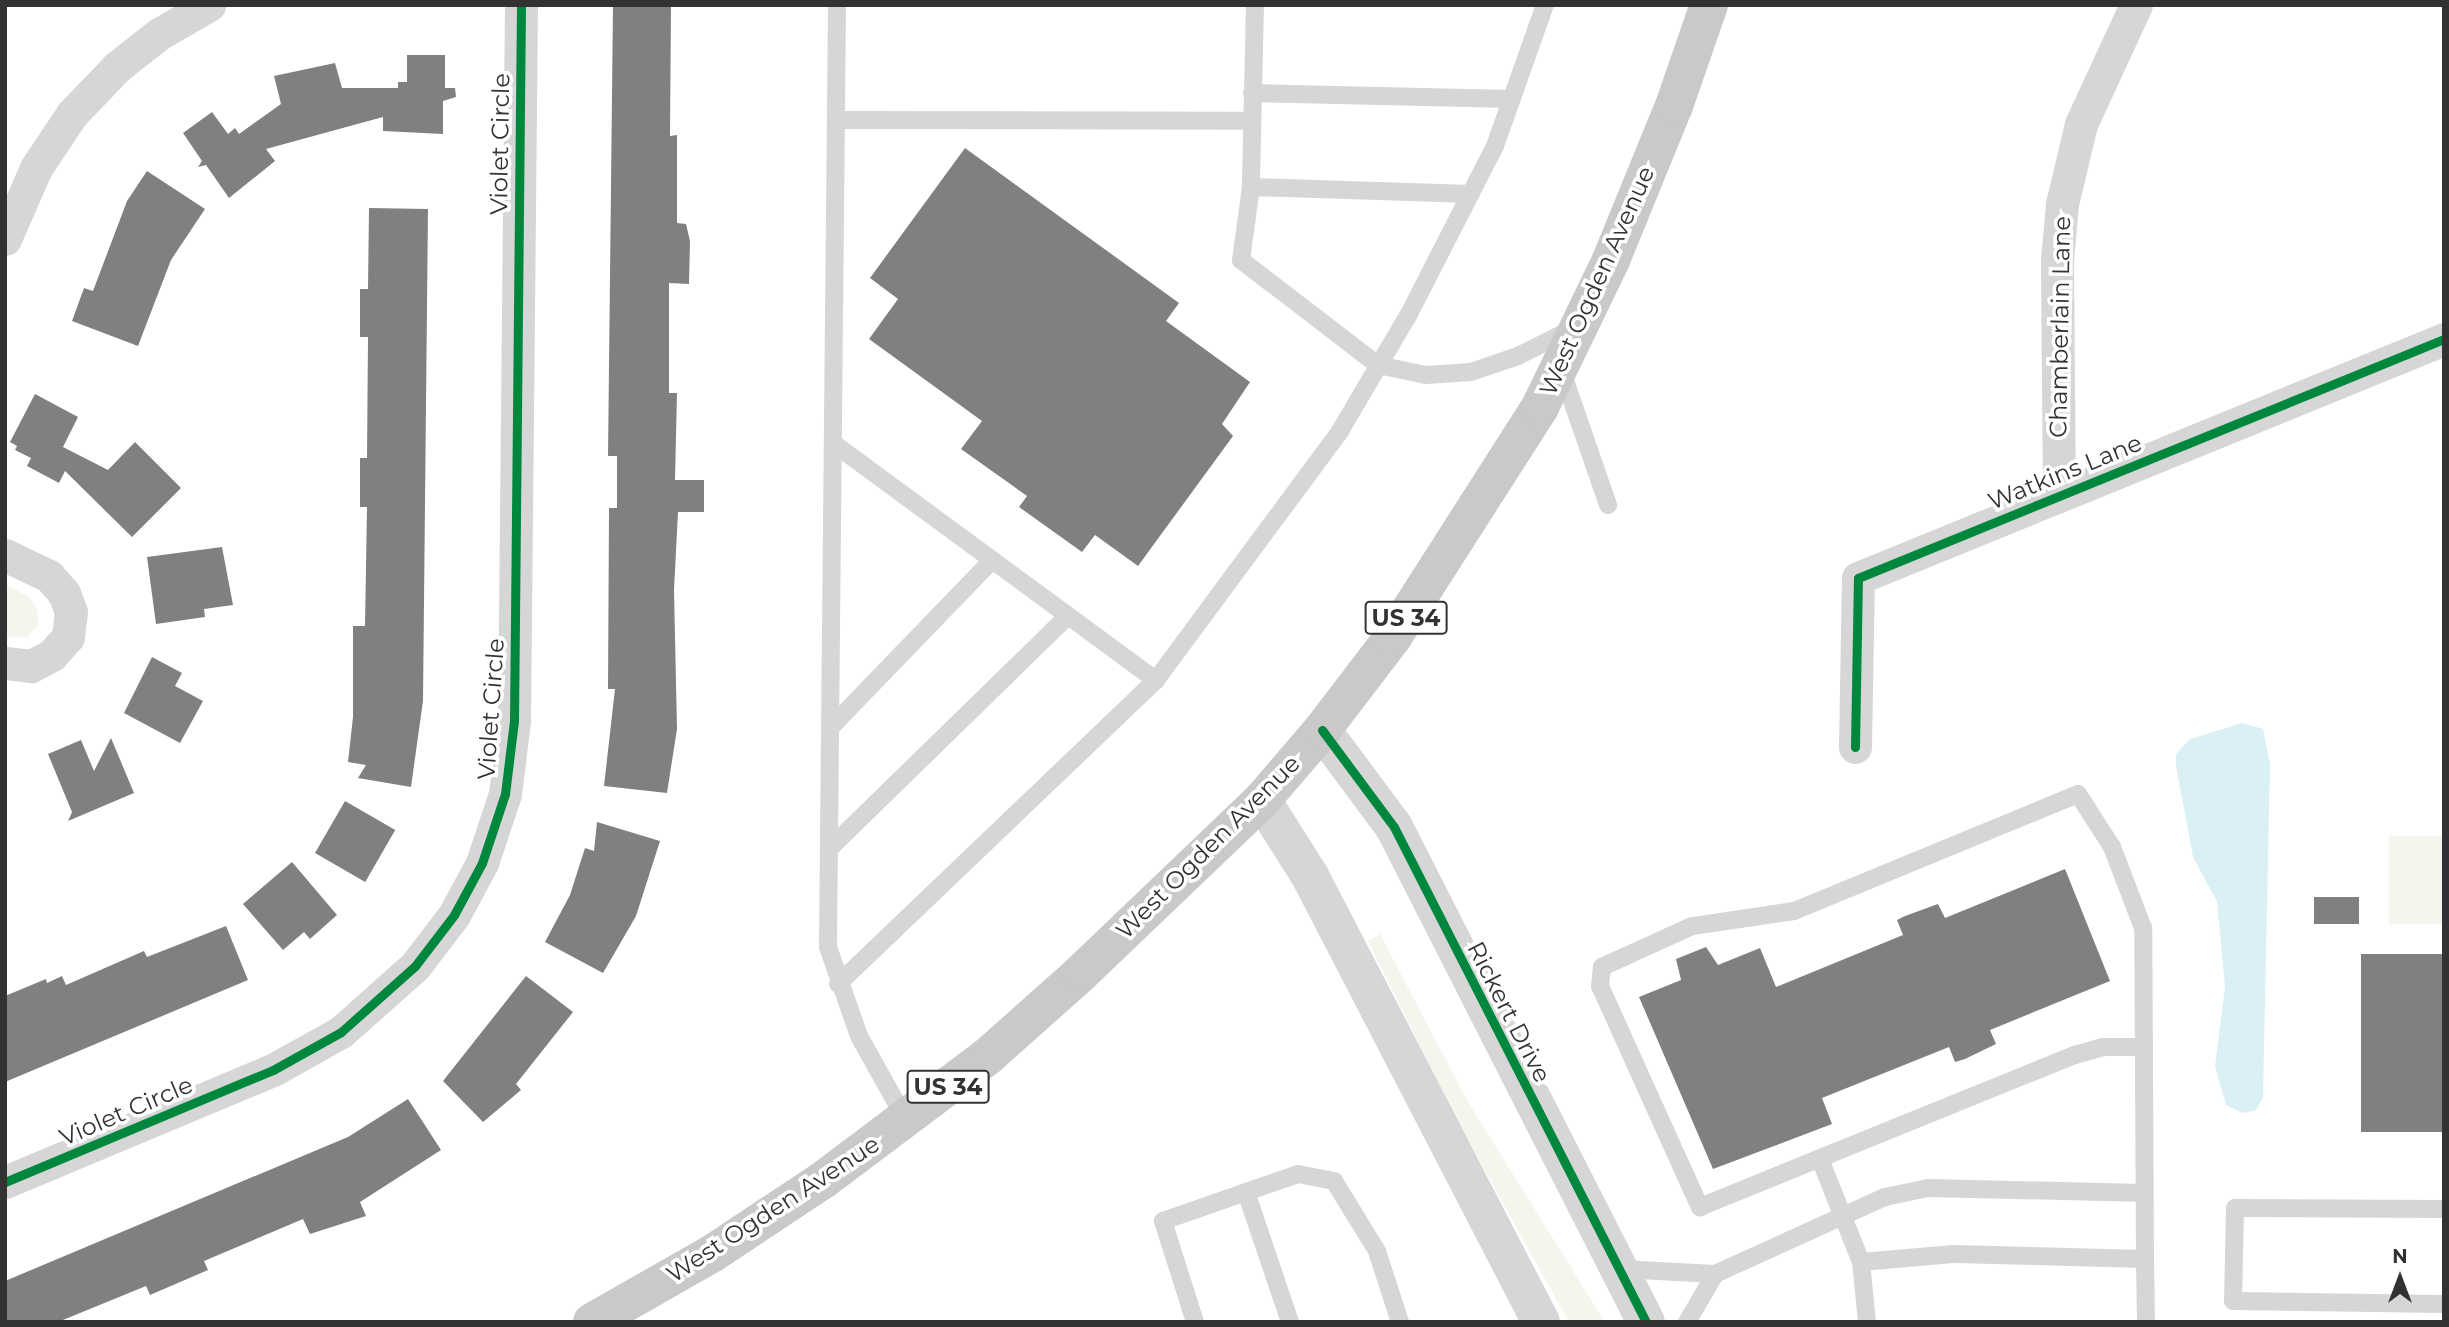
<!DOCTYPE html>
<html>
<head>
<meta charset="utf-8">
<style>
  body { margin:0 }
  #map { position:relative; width:2449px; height:1327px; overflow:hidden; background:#fff; font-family:Montserrat,sans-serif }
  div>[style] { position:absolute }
  .green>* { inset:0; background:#f4f6ee; transform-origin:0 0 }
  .water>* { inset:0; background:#dbf0f4 }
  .building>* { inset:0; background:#808080; transform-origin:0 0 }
  .service>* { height:18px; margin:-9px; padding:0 9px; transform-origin:9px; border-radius:9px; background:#d6d6d6 }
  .minor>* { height:33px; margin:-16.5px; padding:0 16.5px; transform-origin:16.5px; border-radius:16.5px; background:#d6d6d6 }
  .tertiary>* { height:38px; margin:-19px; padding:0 19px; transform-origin:19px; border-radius:19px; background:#d6d6d6 }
  .primary>* { height:38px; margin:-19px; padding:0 19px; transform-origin:19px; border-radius:19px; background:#c9c9c9 }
  .cycleway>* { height:9px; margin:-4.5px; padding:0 4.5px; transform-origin:4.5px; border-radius:4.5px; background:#00873e }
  span { translate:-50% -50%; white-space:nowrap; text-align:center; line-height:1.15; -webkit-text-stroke:7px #fff; paint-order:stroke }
  .shield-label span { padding:2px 5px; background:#fff; border:2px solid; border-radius:5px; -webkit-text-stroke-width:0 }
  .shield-label { font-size:23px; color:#323232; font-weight:700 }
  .street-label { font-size:24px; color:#323232 }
  .frame { position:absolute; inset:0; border:7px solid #323232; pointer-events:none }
  .north { position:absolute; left:2365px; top:1243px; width:70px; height:70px; -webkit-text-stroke:5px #fff; paint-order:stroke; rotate:0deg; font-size:19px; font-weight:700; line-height:28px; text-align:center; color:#323232 }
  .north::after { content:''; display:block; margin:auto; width:24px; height:32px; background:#323232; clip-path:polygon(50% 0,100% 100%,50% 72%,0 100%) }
</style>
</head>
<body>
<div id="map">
  <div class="green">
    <div style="clip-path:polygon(5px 584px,29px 597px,38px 611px,38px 625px,27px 637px,5px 638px)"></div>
    <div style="left:2389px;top:836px;width:55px;height:88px"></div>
    <div style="clip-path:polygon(1380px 934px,1468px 1102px,1605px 1322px,1569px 1322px,1453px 1113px,1368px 941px)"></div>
  </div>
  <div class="water">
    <div style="clip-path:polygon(2242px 723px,2263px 729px,2270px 764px,2263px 1098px,2255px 1111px,2242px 1113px,2226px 1105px,2215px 1066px,2225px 987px,2217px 902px,2193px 857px,2176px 766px,2176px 754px,2190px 739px)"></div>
  </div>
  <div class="building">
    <div style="clip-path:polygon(613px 5px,671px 5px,670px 136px,677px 135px,677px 223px,686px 224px,690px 241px,689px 284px,669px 283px,669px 393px,677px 393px,675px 480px,704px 480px,704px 512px,678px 512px,674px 590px,677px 729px,667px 793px,604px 786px,615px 689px,608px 689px,609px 508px,617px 508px,617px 456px,608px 456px)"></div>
    <div style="clip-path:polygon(407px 55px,445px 55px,445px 88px,455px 88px,456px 97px,443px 101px,443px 134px,383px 131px,383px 117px,266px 149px,275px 161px,229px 198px,206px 165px,198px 167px,202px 161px,183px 133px,212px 112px,228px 134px,235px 128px,239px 134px,281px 104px,274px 76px,335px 63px,342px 88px,398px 88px,398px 82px,407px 82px)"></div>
    <div style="clip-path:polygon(965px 148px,1179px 303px,1166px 321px,1250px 382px,1222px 424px,1233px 436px,1138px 566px,1095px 535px,1082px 552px,1019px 507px,1027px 496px,961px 449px,982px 421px,869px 339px,898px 299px,870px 278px)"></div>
    <div style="clip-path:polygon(147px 171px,205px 209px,171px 260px,138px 346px,72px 321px,84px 288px,93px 291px,127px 201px)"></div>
    <div style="clip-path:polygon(369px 208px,428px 209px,423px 701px,411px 787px,358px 778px,366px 765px,348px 762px,353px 717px,353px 626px,365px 626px,367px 507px,360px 507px,360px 458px,367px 458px,368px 337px,360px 337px,360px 289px,368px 289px)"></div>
    <div style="clip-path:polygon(35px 394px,78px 417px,63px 447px,108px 470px,135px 442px,181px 488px,132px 537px,65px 471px,59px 483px,27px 466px,31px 458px,15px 450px,17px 446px,10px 442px)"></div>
    <div style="clip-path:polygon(222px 547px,233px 605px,204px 609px,205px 617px,156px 624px,147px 557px)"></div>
    <div style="clip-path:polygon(152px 657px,182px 673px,175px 686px,203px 701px,180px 743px,124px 713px)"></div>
    <div style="clip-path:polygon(111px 738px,134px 793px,68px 821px,72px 812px,48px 754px,81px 740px,94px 771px)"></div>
    <div style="left:345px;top:801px;width:58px;height:60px;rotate:30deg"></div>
    <div style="clip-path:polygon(597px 822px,660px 841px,636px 916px,603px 973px,545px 942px,570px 895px,585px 848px,594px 851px)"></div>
    <div style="clip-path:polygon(292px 862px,337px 915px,310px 939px,304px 932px,283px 950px,243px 904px)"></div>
    <div style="clip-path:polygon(2065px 869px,2110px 981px,1990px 1030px,1996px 1044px,1965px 1059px,1955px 1062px,1949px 1047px,1822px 1098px,1832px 1124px,1713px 1169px,1639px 997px,1681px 980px,1676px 959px,1706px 947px,1718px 965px,1760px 948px,1776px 987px,1903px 935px,1897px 920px,1905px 916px,1938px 904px,1945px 918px)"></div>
    <div style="left:2314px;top:897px;width:45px;height:27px"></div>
    <div style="clip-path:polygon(226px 926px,248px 980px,5px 1082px,5px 996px,46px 979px,47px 983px,62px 976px,66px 985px,144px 951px,147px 957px)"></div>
    <div style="left:2361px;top:954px;width:83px;height:178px"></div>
    <div style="clip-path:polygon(526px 976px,573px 1012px,516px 1084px,521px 1090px,483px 1122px,443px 1081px)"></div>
    <div style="clip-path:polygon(408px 1099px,441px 1150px,360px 1202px,366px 1216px,310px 1234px,303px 1219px,204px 1261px,208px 1270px,150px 1295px,146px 1286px,58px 1322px,5px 1322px,5px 1281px,348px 1137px)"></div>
  </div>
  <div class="service">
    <div style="left:837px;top:5px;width:942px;rotate:90.55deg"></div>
    <div style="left:828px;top:947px;width:94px;rotate:70.8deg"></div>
    <div style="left:859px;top:1036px;width:96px;rotate:60.8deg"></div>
    <div style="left:1255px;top:5px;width:182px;rotate:91.3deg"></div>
    <div style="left:1251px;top:187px;width:74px;rotate:97.8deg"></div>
    <div style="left:1241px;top:260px;width:173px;rotate:37.5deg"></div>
    <div style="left:1378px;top:365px;width:49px;rotate:11.8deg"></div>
    <div style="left:1426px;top:375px;width:45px;rotate:-3.8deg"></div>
    <div style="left:1471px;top:372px;width:50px;rotate:-18.8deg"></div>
    <div style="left:1518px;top:356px;width:58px;rotate:-26.6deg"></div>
    <div style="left:1252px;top:93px;width:260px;rotate:1.3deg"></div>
    <div style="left:836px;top:120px;width:415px;rotate:0.1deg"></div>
    <div style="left:1251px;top:187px;width:220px;rotate:1.8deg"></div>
    <div style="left:1561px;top:369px;width:144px;rotate:70.9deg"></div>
    <div style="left:833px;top:443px;width:401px;rotate:36.3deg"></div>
    <div style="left:830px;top:728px;width:233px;rotate:-46deg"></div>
    <div style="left:829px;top:849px;width:334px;rotate:-44.3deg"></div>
    <div style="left:838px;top:984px;width:440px;rotate:-43.7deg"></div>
    <div style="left:1156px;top:680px;width:310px;rotate:-53.5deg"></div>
    <div style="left:1340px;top:431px;width:136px;rotate:-59.5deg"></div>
    <div style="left:1409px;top:314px;width:189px;rotate:-62.9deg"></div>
    <div style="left:1495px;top:146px;width:150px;rotate:-70.5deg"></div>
    <div style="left:1820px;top:1159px;width:111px;rotate:68.3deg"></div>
    <div style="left:1861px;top:1262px;width:60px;rotate:84.3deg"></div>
    <div style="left:1246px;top:1192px;width:137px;rotate:71.3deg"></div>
    <div style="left:2444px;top:1209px;width:209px;rotate:-179.7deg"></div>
    <div style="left:2235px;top:1208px;width:93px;rotate:91.2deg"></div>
    <div style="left:2233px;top:1301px;width:211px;rotate:0.8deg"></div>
    <div style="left:2145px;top:1259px;width:63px;rotate:89.1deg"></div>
    <div style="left:1861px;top:1262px;width:93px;rotate:-4.9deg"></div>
    <div style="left:1954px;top:1254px;width:191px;rotate:1.5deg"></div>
    <div style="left:2145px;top:1259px;width:331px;rotate:-90.3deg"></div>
    <div style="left:2143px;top:928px;width:87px;rotate:-110.9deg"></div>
    <div style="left:2112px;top:847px;width:63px;rotate:-122.7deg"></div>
    <div style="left:2078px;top:794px;width:307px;rotate:157.6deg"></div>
    <div style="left:1794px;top:911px;width:103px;rotate:171.6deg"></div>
    <div style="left:1692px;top:926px;width:99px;rotate:155.5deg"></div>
    <div style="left:1602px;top:967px;width:19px;rotate:96deg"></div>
    <div style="left:1600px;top:986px;width:243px;rotate:65.7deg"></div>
    <div style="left:1700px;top:1207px;width:405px;rotate:-22.1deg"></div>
    <div style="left:2075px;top:1055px;width:29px;rotate:-16deg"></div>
    <div style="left:2103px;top:1047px;width:40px"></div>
    <div style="left:1620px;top:1269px;width:95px;rotate:3deg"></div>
    <div style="left:1715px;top:1274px;width:187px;rotate:-24.4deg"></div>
    <div style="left:1885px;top:1197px;width:44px;rotate:-11.8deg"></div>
    <div style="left:1928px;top:1188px;width:216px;rotate:1.3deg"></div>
    <div style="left:1195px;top:1322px;width:106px;rotate:-107.6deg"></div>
    <div style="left:1163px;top:1221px;width:143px;rotate:-19.2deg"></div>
    <div style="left:1298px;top:1174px;width:37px;rotate:11deg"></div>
    <div style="left:1334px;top:1181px;width:82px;rotate:58.4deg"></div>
    <div style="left:1377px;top:1251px;width:75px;rotate:72.1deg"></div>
    <div style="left:1687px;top:1322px;width:56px;rotate:-59.7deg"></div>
  </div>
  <div class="minor">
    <div style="left:5px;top:239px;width:77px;rotate:-66.4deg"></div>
    <div style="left:36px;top:168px;width:65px;rotate:-56.3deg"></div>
    <div style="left:72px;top:114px;width:65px;rotate:-46.2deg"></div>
    <div style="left:117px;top:67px;width:53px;rotate:-38.2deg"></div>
    <div style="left:159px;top:34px;width:58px;rotate:-30.1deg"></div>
    <div style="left:2059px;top:496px;width:236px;rotate:-90.5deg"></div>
    <div style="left:2057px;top:260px;width:56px;rotate:-84.9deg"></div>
    <div style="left:2062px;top:204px;width:82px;rotate:-76.6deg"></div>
    <div style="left:2081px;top:124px;width:131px;rotate:-65.2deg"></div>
    <div style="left:5px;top:555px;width:49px;rotate:25.5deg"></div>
    <div style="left:49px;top:576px;width:23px;rotate:49deg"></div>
    <div style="left:64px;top:593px;width:20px;rotate:70deg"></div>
    <div style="left:71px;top:612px;width:25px;rotate:97deg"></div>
    <div style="left:68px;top:637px;width:24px;rotate:132deg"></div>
    <div style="left:52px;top:655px;width:24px;rotate:152deg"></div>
    <div style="left:31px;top:666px;width:26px;rotate:-173deg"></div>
    <div style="left:1855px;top:747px;width:169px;rotate:-89deg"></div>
    <div style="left:1858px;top:578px;width:633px;rotate:-22.19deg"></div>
    <div style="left:5px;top:1182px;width:290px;rotate:-22.7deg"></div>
    <div style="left:273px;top:1070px;width:78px;rotate:-29.2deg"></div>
    <div style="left:341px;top:1032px;width:99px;rotate:-41.7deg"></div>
    <div style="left:415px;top:966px;width:64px;rotate:-52.6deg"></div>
    <div style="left:454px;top:915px;width:59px;rotate:-61.7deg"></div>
    <div style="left:482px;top:863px;width:73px;rotate:-71.6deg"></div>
    <div style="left:505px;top:794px;width:74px;rotate:-83deg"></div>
    <div style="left:514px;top:721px;width:716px;rotate:-89.44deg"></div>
  </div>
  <div class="tertiary">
    <div style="left:1322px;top:730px;width:121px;rotate:53.4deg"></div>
    <div style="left:1394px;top:827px;width:555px;rotate:63.02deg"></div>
    <div style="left:1262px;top:800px;width:90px;rotate:57.7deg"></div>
    <div style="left:1310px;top:876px;width:502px;rotate:62.62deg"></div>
  </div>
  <div class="primary">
    <div style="left:592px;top:1322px;width:139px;rotate:-29.7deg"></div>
    <div style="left:713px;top:1253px;width:132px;rotate:-33.6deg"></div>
    <div style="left:823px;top:1180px;width:206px;rotate:-36.9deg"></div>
    <div style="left:988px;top:1056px;width:125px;rotate:-41.7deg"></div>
    <div style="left:1081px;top:973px;width:250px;rotate:-43.7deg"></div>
    <div style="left:1262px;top:800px;width:92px;rotate:-49.4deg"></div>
    <div style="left:1322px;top:730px;width:117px;rotate:-52.6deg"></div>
    <div style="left:1393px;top:637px;width:273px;rotate:-57.4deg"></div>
    <div style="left:1540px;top:407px;width:163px;rotate:-64.2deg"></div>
    <div style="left:1611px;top:260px;width:166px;rotate:-67.8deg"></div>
    <div style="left:1674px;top:106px;width:107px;rotate:-70.9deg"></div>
  </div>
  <div class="cycleway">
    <div style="left:1322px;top:730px;width:121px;rotate:53.4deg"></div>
    <div style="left:1394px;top:827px;width:555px;rotate:63.02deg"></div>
    <div style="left:1855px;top:747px;width:169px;rotate:-89deg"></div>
    <div style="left:1858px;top:578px;width:633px;rotate:-22.19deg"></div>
    <div style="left:5px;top:1182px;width:290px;rotate:-22.7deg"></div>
    <div style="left:273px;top:1070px;width:78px;rotate:-29.2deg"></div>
    <div style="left:341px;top:1032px;width:99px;rotate:-41.7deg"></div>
    <div style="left:415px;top:966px;width:64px;rotate:-52.6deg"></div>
    <div style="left:454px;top:915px;width:59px;rotate:-61.7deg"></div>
    <div style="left:482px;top:863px;width:73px;rotate:-71.6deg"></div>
    <div style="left:505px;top:794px;width:74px;rotate:-83deg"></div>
    <div style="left:514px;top:721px;width:716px;rotate:-89.44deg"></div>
  </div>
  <div class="shield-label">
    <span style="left:1406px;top:618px">US 34</span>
    <span style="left:948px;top:1087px">US 34</span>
  </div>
  <div class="street-label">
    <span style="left:500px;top:144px;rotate:-89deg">Violet Circle</span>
    <span style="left:1597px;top:281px;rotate:-66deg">West Ogden Avenue</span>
    <span style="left:2060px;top:327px;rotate:-89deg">Chamberlain Lane</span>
    <span style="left:2065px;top:472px;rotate:-22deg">Watkins Lane</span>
    <span style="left:491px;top:709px;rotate:-86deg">Violet Circle</span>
    <span style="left:1208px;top:847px;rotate:-45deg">West Ogden Avenue</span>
    <span style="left:1509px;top:1012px;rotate:63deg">Rickert Drive</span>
    <span style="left:126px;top:1111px;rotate:-23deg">Violet Circle</span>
    <span style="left:773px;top:1209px;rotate:-33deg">West Ogden Avenue</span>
  </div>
  <div class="frame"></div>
  <div class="north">N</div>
</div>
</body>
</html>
